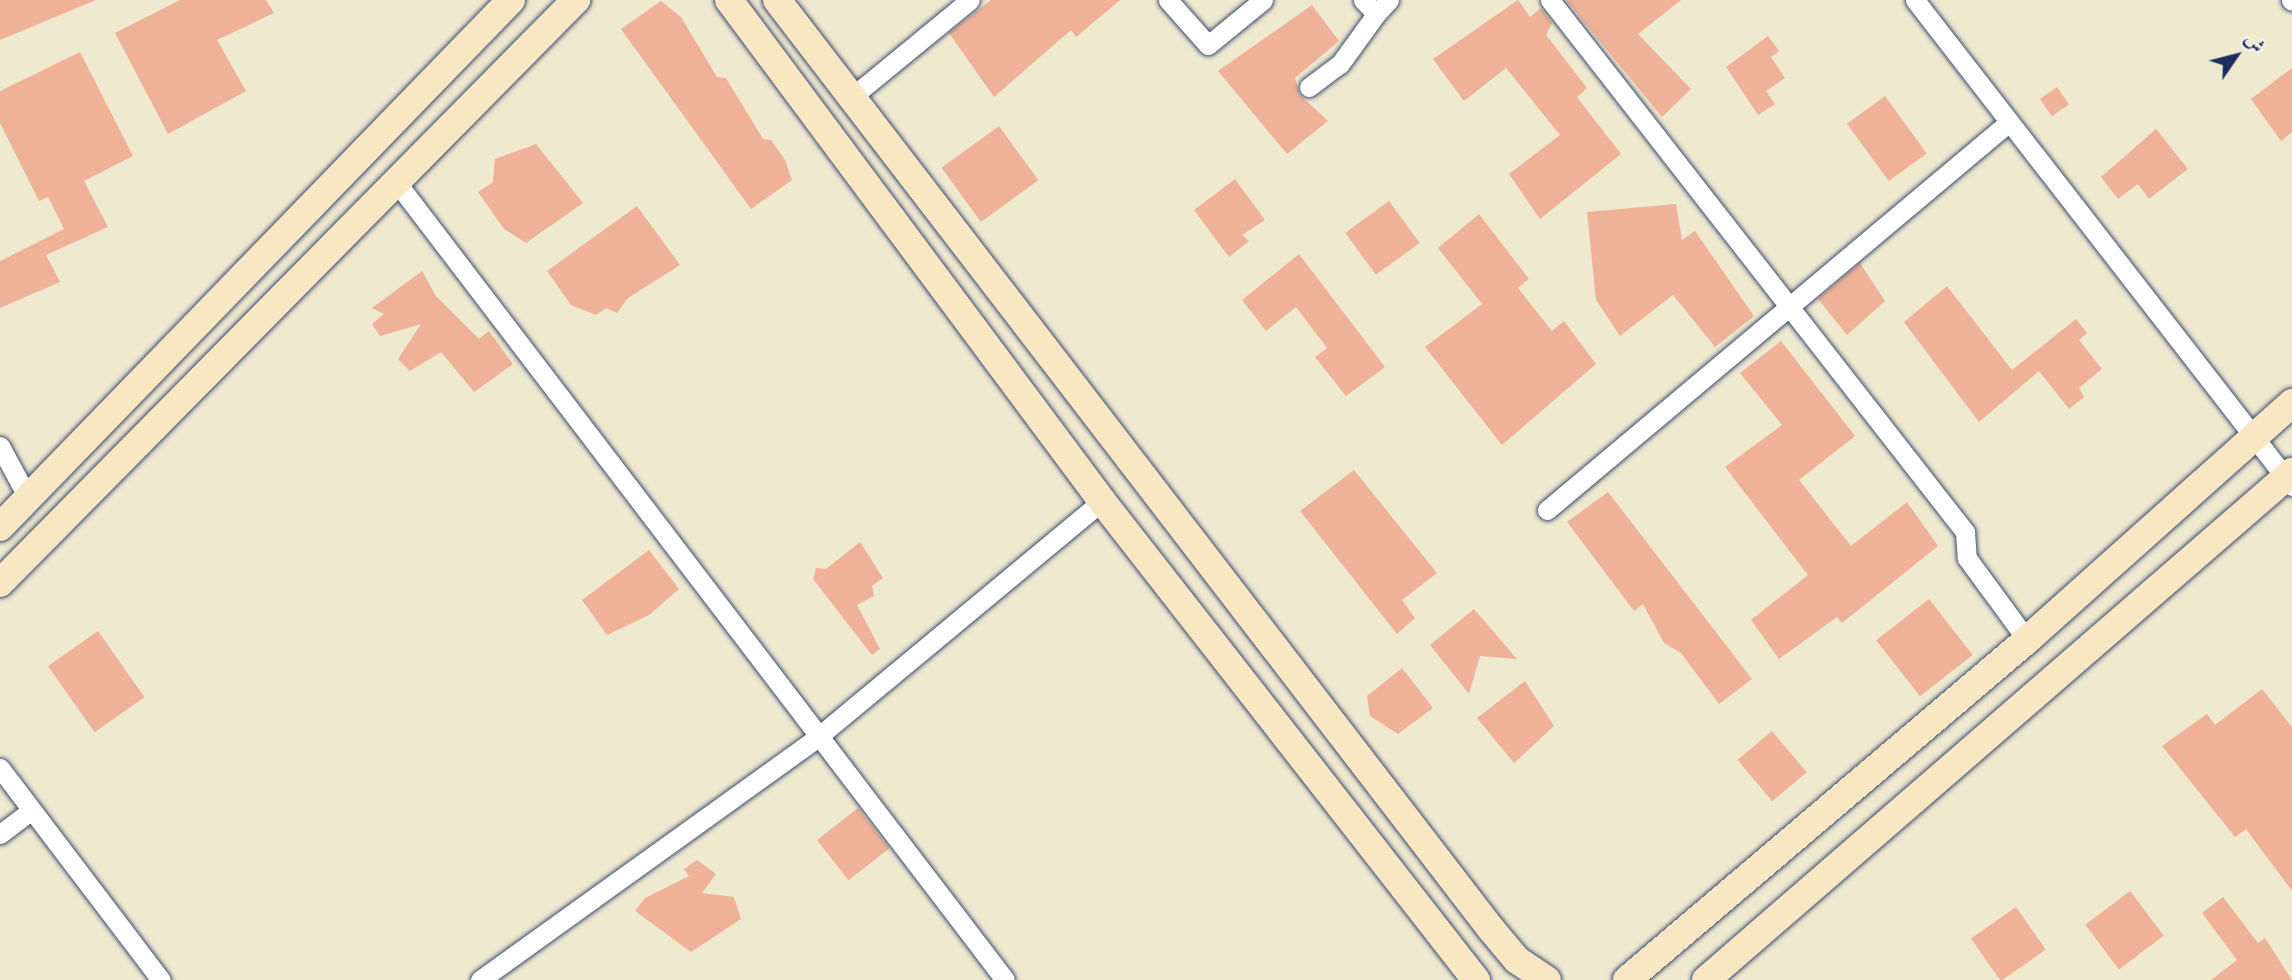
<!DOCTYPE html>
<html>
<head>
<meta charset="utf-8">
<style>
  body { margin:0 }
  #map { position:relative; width:2292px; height:980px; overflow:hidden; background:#efe9d0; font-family:"Sorts Mill Goudy",Amiri,serif }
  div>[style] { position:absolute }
  .building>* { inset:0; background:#efb299; transform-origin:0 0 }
  .roads { filter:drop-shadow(0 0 2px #3b4b6f) drop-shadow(0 0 2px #3b4b6f) }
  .street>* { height:19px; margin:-9.5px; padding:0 9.5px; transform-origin:9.5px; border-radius:9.5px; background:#fff }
  .secondary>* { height:28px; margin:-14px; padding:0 14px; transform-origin:14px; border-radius:14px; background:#f9e7c3 }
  span { translate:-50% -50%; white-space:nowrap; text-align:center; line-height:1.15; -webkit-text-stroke:6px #f7f3e8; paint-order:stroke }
  .north { position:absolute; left:2201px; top:21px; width:70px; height:70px; -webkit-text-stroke:5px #f7f3e8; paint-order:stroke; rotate:55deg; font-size:19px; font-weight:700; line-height:28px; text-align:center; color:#1b2f5e }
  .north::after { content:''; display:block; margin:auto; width:24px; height:32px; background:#1b2f5e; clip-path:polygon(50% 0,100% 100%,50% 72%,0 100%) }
</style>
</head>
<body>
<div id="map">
  <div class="building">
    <div style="clip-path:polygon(0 0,96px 0,0 40px)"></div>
    <div style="clip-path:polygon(180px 0,266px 0,274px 13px,217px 40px,246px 91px,168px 134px,115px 33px)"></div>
    <div style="clip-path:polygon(991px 0,1120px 0,1076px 37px,1071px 30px,994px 97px,949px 33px)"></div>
    <div style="clip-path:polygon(1518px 0,1530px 17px,1541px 8px,1552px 23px,1546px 35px,1587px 88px,1577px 97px,1621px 154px,1540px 219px,1509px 174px,1560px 135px,1506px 68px,1464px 101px,1433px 59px)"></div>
    <div style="clip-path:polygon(1566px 0,1681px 0,1638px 34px,1691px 89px,1662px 117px)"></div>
    <div style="clip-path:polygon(661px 1px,681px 17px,717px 77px,726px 78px,763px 139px,771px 140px,785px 160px,792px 180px,751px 209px,621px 29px)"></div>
    <div style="clip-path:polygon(1312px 5px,1339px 41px,1295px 78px,1300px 95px,1328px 121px,1287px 154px,1218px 71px)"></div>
    <div style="clip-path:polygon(1768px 36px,1779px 51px,1771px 57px,1785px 78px,1766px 91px,1775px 104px,1758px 115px,1726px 67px)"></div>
    <div style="clip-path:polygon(80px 52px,133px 156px,84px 181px,108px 227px,46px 255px,60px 282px,0 308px,0 261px,64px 229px,48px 197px,39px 201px,0 123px,0 91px)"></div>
    <div style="clip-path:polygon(2292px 68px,2292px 132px,2281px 141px,2251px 99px)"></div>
    <div style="left:2057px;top:87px;width:21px;height:21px;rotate:55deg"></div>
    <div style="left:1885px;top:96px;width:71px;height:47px;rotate:54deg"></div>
    <div style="left:999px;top:126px;width:67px;height:71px;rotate:54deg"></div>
    <div style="clip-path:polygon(2156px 129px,2188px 169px,2149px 199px,2138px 184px,2118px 199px,2101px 177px)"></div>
    <div style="clip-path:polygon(536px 144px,583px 203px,526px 243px,504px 229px,478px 192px,493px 182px,495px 159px)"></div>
    <div style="clip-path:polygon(1235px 179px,1265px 220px,1242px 235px,1249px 241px,1229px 257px,1194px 210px)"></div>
    <div style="left:1389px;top:201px;width:52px;height:54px;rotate:54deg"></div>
    <div style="clip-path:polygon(1676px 204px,1682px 240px,1695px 231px,1754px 316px,1715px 347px,1673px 295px,1620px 336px,1596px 300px,1587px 212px)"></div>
    <div style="clip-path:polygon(637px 206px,680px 265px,628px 298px,617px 313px,606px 308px,596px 315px,571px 305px,547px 271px)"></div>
    <div style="clip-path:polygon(1479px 214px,1529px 279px,1518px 288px,1552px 331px,1564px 321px,1596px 364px,1502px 445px,1425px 347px,1482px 304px,1438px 248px)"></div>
    <div style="clip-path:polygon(1299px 254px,1385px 367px,1346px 396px,1315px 357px,1327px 348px,1296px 307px,1266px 331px,1242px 300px)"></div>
    <div style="clip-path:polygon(1860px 263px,1885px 301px,1847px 335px,1818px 299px)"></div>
    <div style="clip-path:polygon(422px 271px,436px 296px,479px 339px,489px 331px,513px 364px,474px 392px,441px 352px,410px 371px,398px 359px,421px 324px,380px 336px,372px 324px,384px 314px,372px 308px)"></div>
    <div style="clip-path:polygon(1947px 286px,2012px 370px,2076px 319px,2087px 333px,2079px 340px,2102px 369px,2079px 388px,2084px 397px,2069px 409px,2039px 371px,1979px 422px,1904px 322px)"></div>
    <div style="clip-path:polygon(1781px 341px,1855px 436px,1799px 480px,1851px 546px,1907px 502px,1938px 546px,1842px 623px,1837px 617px,1779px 659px,1751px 620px,1808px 575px,1725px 467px,1782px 425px,1740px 373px)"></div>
    <div style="clip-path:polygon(1354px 470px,1437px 573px,1402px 600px,1415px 618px,1397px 634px,1300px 511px)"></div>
    <div style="clip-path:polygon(1608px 492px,1752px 679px,1719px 704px,1681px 653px,1664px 643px,1643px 604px,1634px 611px,1567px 522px)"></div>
    <div style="clip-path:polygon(860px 542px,883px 578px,872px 586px,874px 596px,857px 605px,880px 649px,872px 655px,813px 579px,816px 568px,826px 569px)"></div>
    <div style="clip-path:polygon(649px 550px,679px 589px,649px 615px,607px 635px,582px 600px)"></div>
    <div style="left:1929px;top:599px;width:71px;height:67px;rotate:52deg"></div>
    <div style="clip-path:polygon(1474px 609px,1517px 659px,1480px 656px,1469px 694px,1430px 645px)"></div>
    <div style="left:98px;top:631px;width:81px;height:61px;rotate:55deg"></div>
    <div style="clip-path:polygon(1402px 668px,1433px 708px,1398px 734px,1370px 716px,1367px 696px)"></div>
    <div style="clip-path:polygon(1525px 681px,1554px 726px,1514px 763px,1477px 718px)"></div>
    <div style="clip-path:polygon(2262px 689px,2292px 727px,2292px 891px,2246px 829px,2235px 837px,2162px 746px,2207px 714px,2215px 725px)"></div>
    <div style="left:1772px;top:731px;width:54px;height:45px;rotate:50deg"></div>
    <div style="left:858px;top:808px;width:51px;height:52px;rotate:52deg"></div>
    <div style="clip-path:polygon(697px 860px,716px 874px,702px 893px,734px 897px,741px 919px,691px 952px,635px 911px,645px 898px,689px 876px,684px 869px)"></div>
    <div style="left:2130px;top:891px;width:56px;height:56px;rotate:53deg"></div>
    <div style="clip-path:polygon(2223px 897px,2258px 943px,2265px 938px,2292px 980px,2211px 980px,2237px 960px,2202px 913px)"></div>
    <div style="left:2016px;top:907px;width:52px;height:55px;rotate:55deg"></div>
  </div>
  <div class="roads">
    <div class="street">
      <div style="left:1168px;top:0;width:60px;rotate:48.4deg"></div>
      <div style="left:1208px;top:45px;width:71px;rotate:-39.3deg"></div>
      <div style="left:1363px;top:0;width:19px;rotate:47deg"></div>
      <div style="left:1376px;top:14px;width:19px;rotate:-47deg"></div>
      <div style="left:1550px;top:0;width:675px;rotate:52.04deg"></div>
      <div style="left:1965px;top:532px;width:26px;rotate:86deg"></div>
      <div style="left:1967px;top:558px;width:102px;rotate:53.8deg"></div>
      <div style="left:1915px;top:0;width:615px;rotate:52.2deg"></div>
      <div style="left:2291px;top:0;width:1px;rotate:45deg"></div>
      <div style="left:1309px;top:87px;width:39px;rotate:-37deg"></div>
      <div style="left:1340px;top:64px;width:62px;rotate:-54.2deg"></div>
      <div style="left:853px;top:96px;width:151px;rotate:-39.4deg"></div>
      <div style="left:394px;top:179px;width:1007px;rotate:52.66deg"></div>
      <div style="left:0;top:446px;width:59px;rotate:61.7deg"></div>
      <div style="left:1547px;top:510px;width:603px;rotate:-40.02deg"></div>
      <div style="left:0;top:768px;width:266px;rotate:52.8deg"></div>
      <div style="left:0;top:834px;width:39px;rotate:-37deg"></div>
      <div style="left:480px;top:980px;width:418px;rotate:-35.7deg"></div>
      <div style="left:819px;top:736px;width:368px;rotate:-39.7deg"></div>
    </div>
    <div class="secondary">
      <div style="left:729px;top:0;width:625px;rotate:53.33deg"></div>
      <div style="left:1102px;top:501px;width:608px;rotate:52.02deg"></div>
      <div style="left:777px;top:0;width:1172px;rotate:52.46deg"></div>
      <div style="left:1491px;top:929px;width:40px;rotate:50deg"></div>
      <div style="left:1517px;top:960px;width:36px;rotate:34deg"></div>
      <div style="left:0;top:527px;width:734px;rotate:-45.88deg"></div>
      <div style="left:0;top:583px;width:820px;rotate:-45.35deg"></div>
      <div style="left:1627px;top:980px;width:525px;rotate:-40.36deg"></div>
      <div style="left:2027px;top:640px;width:356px;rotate:-41.8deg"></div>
      <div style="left:1706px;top:980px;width:776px;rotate:-40.92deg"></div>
    </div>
  </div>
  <div class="north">ش</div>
</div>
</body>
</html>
